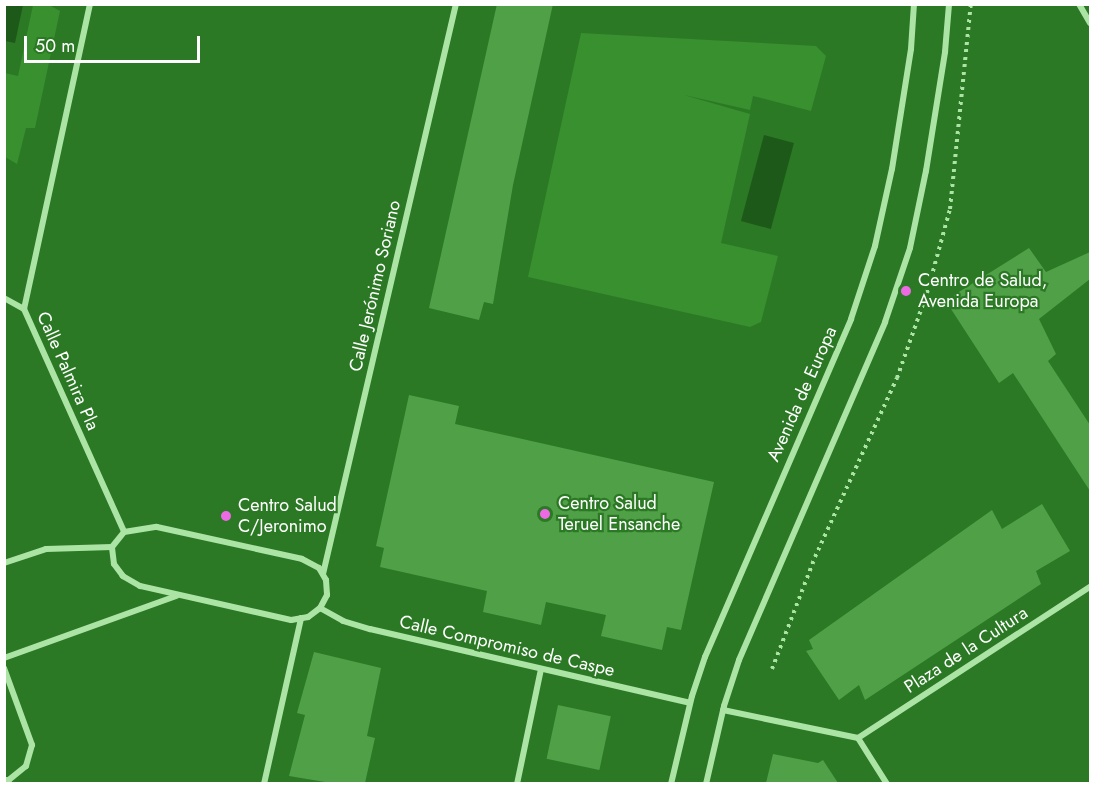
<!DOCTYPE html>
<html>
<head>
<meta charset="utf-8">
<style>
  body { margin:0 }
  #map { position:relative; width:1095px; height:788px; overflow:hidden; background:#2b7924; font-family:Jost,sans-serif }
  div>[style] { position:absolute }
  .green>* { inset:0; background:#38902f }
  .water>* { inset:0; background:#1d5919; transform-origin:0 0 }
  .building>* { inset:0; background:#50a048; transform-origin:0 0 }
  .path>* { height:4px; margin-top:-2px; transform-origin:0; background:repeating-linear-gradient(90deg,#ace4a6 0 3px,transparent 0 7.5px) }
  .street>* { height:6px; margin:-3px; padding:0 3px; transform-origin:3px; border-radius:3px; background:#ace4a6 }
  .dots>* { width:16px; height:16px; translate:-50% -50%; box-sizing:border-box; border:3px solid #2b7924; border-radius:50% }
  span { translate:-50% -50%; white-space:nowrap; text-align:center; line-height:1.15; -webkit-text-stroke:4.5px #2b7924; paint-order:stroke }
  .poi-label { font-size:18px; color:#fff }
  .left { translate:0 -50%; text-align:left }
  .street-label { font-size:18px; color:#fff }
  .frame { position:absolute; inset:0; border:6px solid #fff; pointer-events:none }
  .scale { position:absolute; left:24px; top:36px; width:176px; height:27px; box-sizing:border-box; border:3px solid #fff; border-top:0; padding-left:8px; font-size:18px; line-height:21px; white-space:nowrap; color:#fff; -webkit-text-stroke:4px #2b7924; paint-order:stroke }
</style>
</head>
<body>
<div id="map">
  <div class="green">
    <div style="clip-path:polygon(33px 5px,49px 5px,60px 11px,35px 128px,26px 128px,17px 164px,5px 157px,5px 73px,18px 76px)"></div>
    <div style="clip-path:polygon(581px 33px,816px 46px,826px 56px,811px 111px,753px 96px,750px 110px,684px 95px,750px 114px,721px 243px,778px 256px,761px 322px,750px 327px,528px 277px)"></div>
  </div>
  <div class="water">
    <div style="clip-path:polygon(5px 4px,23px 5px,15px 43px,5px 41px)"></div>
    <div style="left:764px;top:135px;width:31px;height:89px;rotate:15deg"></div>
  </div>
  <div class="building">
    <div style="clip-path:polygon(497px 4px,553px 4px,513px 185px,493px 304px,484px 302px,479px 320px,429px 308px)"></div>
    <div style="clip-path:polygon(1029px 248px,1046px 272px,1090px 252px,1090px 279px,1039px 319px,1056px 354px,1048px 361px,1090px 425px,1090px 491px,1013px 373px,999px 383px,951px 309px,959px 304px,954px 295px)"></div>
    <div style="clip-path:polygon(409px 395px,459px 406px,455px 424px,714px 482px,681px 630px,667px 627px,662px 650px,601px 636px,606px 615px,546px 602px,541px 625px,483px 612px,487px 591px,380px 567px,384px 548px,376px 546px)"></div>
    <div style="clip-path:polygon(1042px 504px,1070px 551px,1036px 571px,1041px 584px,865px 700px,859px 685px,839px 700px,806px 651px,813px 649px,809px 640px,992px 510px,1002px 529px)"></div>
    <div style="clip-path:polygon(314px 652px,381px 668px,367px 736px,375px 738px,365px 783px,331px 783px,289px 776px,305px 715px,297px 713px)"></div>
    <div style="left:558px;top:705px;width:54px;height:55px;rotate:12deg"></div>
    <div style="clip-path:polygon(773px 754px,818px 763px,823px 760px,838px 783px,766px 783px)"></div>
  </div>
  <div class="path">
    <div style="left:772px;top:669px;width:120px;rotate:-69deg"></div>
    <div style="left:815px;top:557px;width:197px;rotate:-65.4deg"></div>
    <div style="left:897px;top:378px;width:90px;rotate:-70.6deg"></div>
    <div style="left:927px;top:293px;width:87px;rotate:-74.7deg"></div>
    <div style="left:950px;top:209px;width:206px;rotate:-84.2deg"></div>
  </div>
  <div class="street">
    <div style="left:90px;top:4px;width:312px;rotate:102.2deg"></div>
    <div style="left:24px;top:309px;width:244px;rotate:65.8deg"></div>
    <div style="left:1079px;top:4px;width:22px;rotate:60deg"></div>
    <div style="left:4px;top:298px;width:23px;rotate:29deg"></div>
    <div style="left:157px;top:527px;width:148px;rotate:12.4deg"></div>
    <div style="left:302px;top:559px;width:19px;rotate:28deg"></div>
    <div style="left:319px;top:568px;width:14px;rotate:60deg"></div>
    <div style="left:326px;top:580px;width:15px;rotate:86deg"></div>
    <div style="left:327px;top:595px;width:15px;rotate:118deg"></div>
    <div style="left:320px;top:608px;width:15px;rotate:143deg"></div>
    <div style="left:308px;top:617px;width:17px;rotate:170deg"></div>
    <div style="left:291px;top:620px;width:155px;rotate:-167.3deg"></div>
    <div style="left:140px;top:586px;width:20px;rotate:-150deg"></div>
    <div style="left:123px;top:576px;width:15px;rotate:-127deg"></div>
    <div style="left:114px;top:564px;width:17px;rotate:-97deg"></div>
    <div style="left:112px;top:547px;width:19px;rotate:-51deg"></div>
    <div style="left:124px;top:532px;width:33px;rotate:-9deg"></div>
    <div style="left:4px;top:563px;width:44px;rotate:-18.4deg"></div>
    <div style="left:46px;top:549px;width:66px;rotate:-1.7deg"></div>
    <div style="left:323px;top:574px;width:585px;rotate:-76.87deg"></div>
    <div style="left:320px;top:608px;width:26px;rotate:29deg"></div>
    <div style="left:343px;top:621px;width:28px;rotate:17deg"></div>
    <div style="left:370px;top:629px;width:328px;rotate:13deg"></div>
    <div style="left:4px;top:658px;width:183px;rotate:-19.8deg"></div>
    <div style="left:4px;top:668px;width:82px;rotate:70deg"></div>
    <div style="left:32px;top:745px;width:22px;rotate:106deg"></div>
    <div style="left:26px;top:766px;width:22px;rotate:141deg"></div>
    <div style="left:9px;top:780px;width:5px;rotate:180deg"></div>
    <div style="left:723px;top:710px;width:138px;rotate:11.7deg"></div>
    <div style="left:858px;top:738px;width:277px;rotate:-33.1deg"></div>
    <div style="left:858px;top:738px;width:54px;rotate:57.8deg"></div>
    <div style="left:264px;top:784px;width:170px;rotate:-77.4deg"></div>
    <div style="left:517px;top:784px;width:117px;rotate:-78.2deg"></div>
    <div style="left:671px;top:784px;width:90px;rotate:-76.6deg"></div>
    <div style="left:692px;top:696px;width:41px;rotate:-71.6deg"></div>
    <div style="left:705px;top:657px;width:368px;rotate:-66.6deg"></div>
    <div style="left:851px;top:319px;width:77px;rotate:-71.8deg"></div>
    <div style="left:875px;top:246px;width:79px;rotate:-77.6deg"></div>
    <div style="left:892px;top:169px;width:121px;rotate:-81deg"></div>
    <div style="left:911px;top:49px;width:45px;rotate:-86.2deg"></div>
    <div style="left:706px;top:784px;width:80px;rotate:-77deg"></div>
    <div style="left:724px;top:706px;width:48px;rotate:-71.9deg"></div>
    <div style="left:739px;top:660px;width:368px;rotate:-66.6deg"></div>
    <div style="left:885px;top:322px;width:78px;rotate:-71.3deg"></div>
    <div style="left:910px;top:248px;width:79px;rotate:-78.3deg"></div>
    <div style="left:926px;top:171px;width:121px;rotate:-80.9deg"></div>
    <div style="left:945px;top:52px;width:48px;rotate:-85.2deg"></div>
  </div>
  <div class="dots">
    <div style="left:906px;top:291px;background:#ee6ae5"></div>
    <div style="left:545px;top:514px;background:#ee6ae5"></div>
    <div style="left:226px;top:516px;background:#ee6ae5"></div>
  </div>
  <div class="poi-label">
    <span class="left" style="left:918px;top:291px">Centro de Salud,<br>Avenida Europa</span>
    <span class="left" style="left:558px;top:514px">Centro Salud<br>Teruel Ensanche</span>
    <span class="left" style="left:238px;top:516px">Centro Salud<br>C/Jeronimo</span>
  </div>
  <div class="street-label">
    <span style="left:375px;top:286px;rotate:-77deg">Calle Jerónimo Soriano</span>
    <span style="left:68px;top:371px;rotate:66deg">Calle Palmira Pla</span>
    <span style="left:802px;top:394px;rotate:-66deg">Avenida de Europa</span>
    <span style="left:507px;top:646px;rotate:13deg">Calle Compromiso de Caspe</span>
    <span style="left:966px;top:650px;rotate:-33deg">Plaza de la Cultura</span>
  </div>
  <div class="frame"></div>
  <div class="scale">50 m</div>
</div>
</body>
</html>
